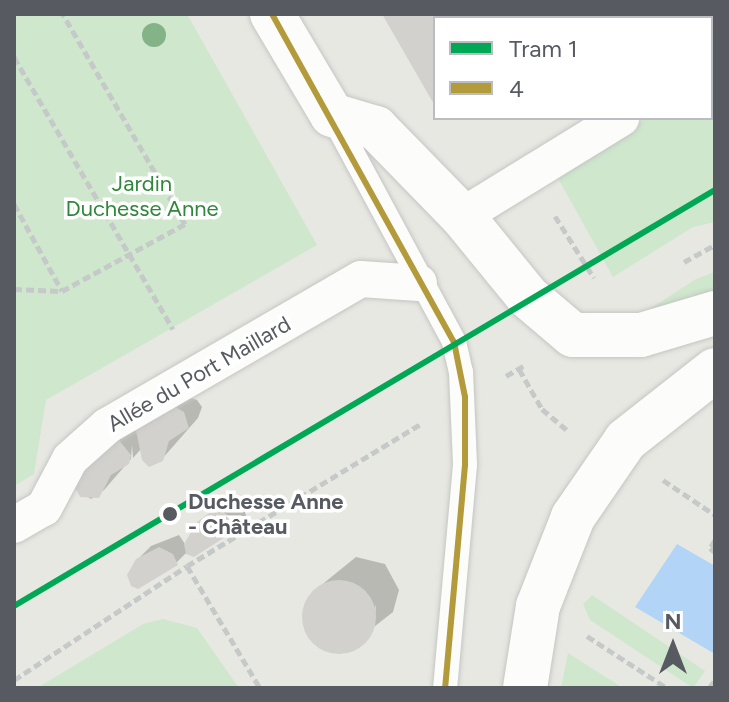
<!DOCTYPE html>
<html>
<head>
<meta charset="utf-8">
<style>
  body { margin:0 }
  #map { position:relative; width:729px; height:702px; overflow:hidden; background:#e8e8e2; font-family:Figtree,sans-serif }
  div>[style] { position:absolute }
  .green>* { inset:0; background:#cee7cd }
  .water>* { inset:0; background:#b2d4f6 }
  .shadow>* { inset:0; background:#0003 }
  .building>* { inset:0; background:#d2d1cd }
  .round { border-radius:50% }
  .path>* { height:5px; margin-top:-2.5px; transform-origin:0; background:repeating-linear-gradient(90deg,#c5cac9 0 8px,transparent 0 12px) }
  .roads { filter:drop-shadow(0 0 2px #c4c6c4) drop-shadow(0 0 2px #c4c6c4) }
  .service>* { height:24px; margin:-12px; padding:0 12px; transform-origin:12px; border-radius:12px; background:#fcfcfb }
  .pedestrian>* { height:36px; margin:-18px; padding:0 18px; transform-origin:18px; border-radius:18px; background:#fcfcfb }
  .tertiary>* { height:44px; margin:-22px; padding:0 22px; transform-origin:22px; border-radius:22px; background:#fcfcfb }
  .secondary>* { height:44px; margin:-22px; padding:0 22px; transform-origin:22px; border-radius:22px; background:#fcfcfb }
  .bus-1>* { height:6px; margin:-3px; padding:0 3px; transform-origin:3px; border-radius:3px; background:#b39a3b }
  .tram-1>* { height:6px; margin:-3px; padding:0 3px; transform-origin:3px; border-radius:3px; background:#00a754 }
  .trees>* { width:24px; height:24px; margin:-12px; border-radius:50%; background:#83b386 }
  .dots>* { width:22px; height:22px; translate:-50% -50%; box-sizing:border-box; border:4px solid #fff; border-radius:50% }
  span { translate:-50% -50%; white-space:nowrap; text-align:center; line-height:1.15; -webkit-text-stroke:7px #fff; paint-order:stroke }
  .park-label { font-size:22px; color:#30873b }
  .street-label { font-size:22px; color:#575b61 }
  .stop-label { font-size:22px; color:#575b61; font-weight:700 }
  .left { translate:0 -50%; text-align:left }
  .frame { position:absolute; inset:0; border:16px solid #575b61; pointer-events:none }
  .legend { position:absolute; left:433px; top:16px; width:280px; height:104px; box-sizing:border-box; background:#fff; border:2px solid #bcbdc0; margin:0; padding:10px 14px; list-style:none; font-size:24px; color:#575b61 }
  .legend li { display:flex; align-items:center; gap:16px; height:40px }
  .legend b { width:40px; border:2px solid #bcbdc0 }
  .north { position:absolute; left:633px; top:606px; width:80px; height:80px; -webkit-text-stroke:6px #fff; paint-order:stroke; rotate:0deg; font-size:22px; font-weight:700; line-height:32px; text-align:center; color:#575b61 }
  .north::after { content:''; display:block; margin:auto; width:28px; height:36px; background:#575b61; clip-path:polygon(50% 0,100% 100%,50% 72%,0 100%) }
</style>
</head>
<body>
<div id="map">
  <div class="green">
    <div style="clip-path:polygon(14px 14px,187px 14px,317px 245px,46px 400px,34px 474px,14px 486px)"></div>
    <div style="clip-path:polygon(715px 78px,715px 222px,693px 227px,613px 277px,555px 173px,647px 118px,711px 118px)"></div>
    <div style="clip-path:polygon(715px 272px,715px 295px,642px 314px,696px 279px)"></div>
    <div style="clip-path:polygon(592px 595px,705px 671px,693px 688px,590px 620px,583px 604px)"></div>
    <div style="clip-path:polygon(163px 619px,197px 628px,239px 688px,37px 688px,143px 624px)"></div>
    <div style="clip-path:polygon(568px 653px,623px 688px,561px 688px)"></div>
  </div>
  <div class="water">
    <div style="clip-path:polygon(677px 544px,715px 566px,715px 654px,635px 607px)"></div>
  </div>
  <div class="shadow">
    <div style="clip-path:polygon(384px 14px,651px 14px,435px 18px,435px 102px)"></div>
    <div style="clip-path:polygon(178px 393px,197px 400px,202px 407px,198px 418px,162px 459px,141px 449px,133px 458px,132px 445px,131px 459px,104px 490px,91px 499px,76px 490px,74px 481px,132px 426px,138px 434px)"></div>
    <div style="clip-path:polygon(224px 501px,243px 503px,246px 516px,232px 530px,189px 550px,176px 563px,137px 560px,151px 546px,179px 535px,187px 547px)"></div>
    <div style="clip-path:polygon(evenodd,356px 557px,385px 564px,399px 590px,393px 612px,342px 652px,317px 644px,304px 618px,314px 591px,356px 557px,376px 604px,374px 628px,370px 628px,376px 604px)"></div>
  </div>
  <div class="building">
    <div style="clip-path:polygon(382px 14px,654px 14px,435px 18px,435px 106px)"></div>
    <div style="clip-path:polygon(175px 407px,184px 412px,189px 428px,169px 441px,163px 461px,149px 467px,142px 460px,135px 425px)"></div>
    <div style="clip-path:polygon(118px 439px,131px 455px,129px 464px,111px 475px,99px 498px,80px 497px,72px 481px)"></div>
    <div style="clip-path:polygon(224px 512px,234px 521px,233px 532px,194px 557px,186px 554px,184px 544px,197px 522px,209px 513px)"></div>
    <div style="clip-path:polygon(159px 547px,173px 554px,178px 565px,138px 589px,131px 586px,127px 575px,136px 559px)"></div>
    <div class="round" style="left:302px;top:580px;width:74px;height:74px"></div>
  </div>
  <div class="path">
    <div style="left:14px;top:57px;width:315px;rotate:59.7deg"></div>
    <div style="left:14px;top:204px;width:99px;rotate:61.1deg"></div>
    <div style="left:62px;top:291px;width:140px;rotate:-28.6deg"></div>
    <div style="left:185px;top:224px;width:243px;rotate:-120.2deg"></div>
    <div style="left:555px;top:216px;width:73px;rotate:57.8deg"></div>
    <div style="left:684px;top:262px;width:35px;rotate:-29deg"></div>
    <div style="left:14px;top:289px;width:47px;rotate:2.4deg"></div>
    <div style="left:519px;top:369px;width:46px;rotate:60.1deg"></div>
    <div style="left:542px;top:409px;width:33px;rotate:40deg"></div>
    <div style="left:506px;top:376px;width:22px;rotate:-30deg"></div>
    <div style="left:663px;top:480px;width:63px;rotate:33.9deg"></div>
    <div style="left:715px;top:540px;width:9px;rotate:122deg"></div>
    <div style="left:710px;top:548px;width:6px;rotate:39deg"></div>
    <div style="left:187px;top:566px;width:142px;rotate:59.1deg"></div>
    <div style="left:587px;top:636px;width:95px;rotate:33deg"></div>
    <div style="left:14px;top:680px;width:207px;rotate:-33.4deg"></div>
    <div style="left:187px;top:566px;width:274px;rotate:-31.3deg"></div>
    <div style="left:709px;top:688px;width:10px;rotate:-53deg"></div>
  </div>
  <div class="roads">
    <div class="service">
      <div style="left:332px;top:115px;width:258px;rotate:61.7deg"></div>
      <div style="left:454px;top:342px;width:31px;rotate:77deg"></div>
      <div style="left:461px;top:372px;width:93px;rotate:87.5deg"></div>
      <div style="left:465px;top:465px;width:224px;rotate:95.1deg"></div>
    </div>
    <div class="pedestrian">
      <div style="left:711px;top:63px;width:4px;rotate:-27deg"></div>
      <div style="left:462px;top:216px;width:187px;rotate:-31.6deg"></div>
      <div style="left:14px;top:525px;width:34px;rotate:-30deg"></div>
      <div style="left:44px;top:508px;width:55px;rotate:-62deg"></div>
      <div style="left:70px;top:459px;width:50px;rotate:-41.7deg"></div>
      <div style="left:107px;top:426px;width:293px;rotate:-30.1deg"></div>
      <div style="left:361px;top:279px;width:58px;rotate:3.9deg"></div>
    </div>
    <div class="tertiary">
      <div style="left:272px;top:14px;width:117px;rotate:59.3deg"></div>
      <div style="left:332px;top:115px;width:46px;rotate:16.5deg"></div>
      <div style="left:376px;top:128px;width:123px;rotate:45.7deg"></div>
      <div style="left:462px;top:216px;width:104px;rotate:50.8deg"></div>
      <div style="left:528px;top:297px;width:59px;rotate:40.2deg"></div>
      <div style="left:573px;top:335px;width:68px"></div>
      <div style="left:641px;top:335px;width:77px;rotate:-16.6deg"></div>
    </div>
    <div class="secondary">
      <div style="left:525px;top:688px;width:83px;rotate:-81deg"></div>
      <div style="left:538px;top:606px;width:96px;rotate:-68.5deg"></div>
      <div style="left:573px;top:517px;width:93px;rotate:-55.5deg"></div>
      <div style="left:626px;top:440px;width:113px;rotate:-38.2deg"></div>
    </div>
  </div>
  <div class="bus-1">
    <div style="left:272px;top:14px;width:375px;rotate:61deg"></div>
    <div style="left:454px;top:342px;width:56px;rotate:78.7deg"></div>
    <div style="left:465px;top:397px;width:68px;rotate:90deg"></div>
    <div style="left:465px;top:465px;width:224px;rotate:95.1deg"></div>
  </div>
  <div class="tram-1">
    <div style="left:14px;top:606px;width:815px;rotate:-30.69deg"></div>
  </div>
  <div class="trees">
    <div style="left:154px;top:35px"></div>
  </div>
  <div class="dots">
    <div style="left:170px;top:514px;background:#575b61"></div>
  </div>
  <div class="park-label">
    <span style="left:142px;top:196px">Jardin<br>Duchesse Anne</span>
  </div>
  <div class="street-label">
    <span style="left:199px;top:374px;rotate:-30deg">Allée du Port Maillard</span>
  </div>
  <div class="stop-label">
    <span class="left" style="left:188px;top:514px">Duchesse Anne<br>- Château</span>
  </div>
  <div class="frame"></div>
  <ul class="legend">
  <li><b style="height:10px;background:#00a754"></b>Tram 1</li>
  <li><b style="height:10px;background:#b39a3b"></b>4</li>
  </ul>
  <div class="north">N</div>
</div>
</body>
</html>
